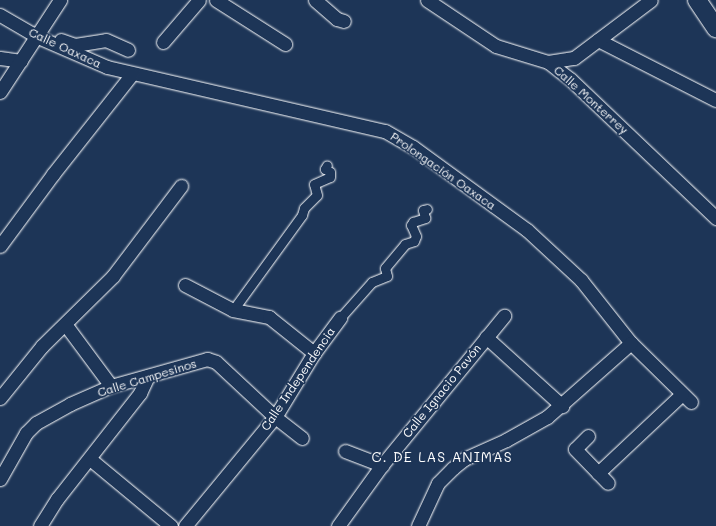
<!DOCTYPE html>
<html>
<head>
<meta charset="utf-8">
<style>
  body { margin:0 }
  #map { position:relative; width:716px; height:526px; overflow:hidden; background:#1d3557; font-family:Mali,sans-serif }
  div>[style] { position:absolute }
  .roads { filter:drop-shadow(0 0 1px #fff) drop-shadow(0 0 1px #fff) }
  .pedestrian>* { height:9px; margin:-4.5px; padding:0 4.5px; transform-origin:4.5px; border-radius:4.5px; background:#1d3557 }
  .minor>* { height:13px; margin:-6.5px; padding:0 6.5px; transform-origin:6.5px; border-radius:6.5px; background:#1d3557 }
  .secondary>* { height:18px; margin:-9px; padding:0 9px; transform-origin:9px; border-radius:9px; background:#1d3557 }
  span { translate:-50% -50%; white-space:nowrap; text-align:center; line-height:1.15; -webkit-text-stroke:3.5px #1d3557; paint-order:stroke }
  .street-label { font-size:12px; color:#fff }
  .quarter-label { font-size:14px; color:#fff; letter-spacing:1px }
</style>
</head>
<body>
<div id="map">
  <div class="roads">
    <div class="pedestrian">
      <div style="left:233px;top:310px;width:117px;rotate:-54deg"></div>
      <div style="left:302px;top:215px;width:7px;rotate:-74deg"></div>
      <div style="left:304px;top:208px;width:18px;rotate:-45deg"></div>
      <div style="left:317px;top:195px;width:11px;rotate:-105deg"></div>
      <div style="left:314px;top:184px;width:17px;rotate:-24deg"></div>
      <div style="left:330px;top:177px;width:5px;rotate:-90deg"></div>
      <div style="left:330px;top:172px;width:6px;rotate:-149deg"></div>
      <div style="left:325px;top:169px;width:4px;rotate:-63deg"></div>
      <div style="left:340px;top:318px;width:48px;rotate:-48.4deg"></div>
      <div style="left:372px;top:282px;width:16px;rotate:-22deg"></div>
      <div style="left:387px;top:276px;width:8px;rotate:-104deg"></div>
      <div style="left:385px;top:268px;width:31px;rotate:-50deg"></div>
      <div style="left:405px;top:244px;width:9px;rotate:-18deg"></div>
      <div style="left:414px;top:241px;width:5px;rotate:-68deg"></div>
      <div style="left:416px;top:236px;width:12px;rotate:-114deg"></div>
      <div style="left:411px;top:225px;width:4px;rotate:-56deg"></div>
      <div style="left:413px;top:222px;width:13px;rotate:-18deg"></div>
      <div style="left:425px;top:218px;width:8px;rotate:-104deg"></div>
      <div style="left:423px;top:210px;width:4px;rotate:-14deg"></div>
    </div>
    <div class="minor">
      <div style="left:216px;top:0;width:82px;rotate:32.5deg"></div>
      <div style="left:315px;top:0;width:29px;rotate:41deg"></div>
      <div style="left:337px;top:19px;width:7px;rotate:16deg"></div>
      <div style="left:427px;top:0;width:83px;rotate:33.7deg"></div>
      <div style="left:496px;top:46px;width:54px;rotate:17.1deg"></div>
      <div style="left:548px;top:62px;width:28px;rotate:38deg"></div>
      <div style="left:570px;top:79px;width:202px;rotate:43.6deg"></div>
      <div style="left:0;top:15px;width:44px;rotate:30.1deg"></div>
      <div style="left:38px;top:37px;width:75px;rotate:23.5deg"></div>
      <div style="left:107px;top:67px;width:285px;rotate:13deg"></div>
      <div style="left:385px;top:131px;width:32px;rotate:30deg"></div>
      <div style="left:413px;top:147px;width:141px;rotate:36.1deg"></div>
      <div style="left:527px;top:230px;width:74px;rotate:42.8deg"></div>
      <div style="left:581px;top:280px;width:80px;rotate:51.6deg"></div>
      <div style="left:631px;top:343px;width:84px;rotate:44.5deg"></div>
      <div style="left:61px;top:40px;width:15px;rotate:20deg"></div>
      <div style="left:75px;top:45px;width:31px;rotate:-9deg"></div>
      <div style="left:106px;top:40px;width:24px;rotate:24deg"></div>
      <div style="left:598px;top:40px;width:132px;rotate:27deg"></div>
      <div style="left:163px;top:42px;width:55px;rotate:-49.4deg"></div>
      <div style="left:0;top:58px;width:21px;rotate:8deg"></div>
      <div style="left:548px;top:62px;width:26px;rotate:-9deg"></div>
      <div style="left:574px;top:58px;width:96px;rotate:-37deg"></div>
      <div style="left:0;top:92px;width:110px;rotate:-56.9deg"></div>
      <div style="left:0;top:246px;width:89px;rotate:-53.6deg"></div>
      <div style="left:53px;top:174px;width:127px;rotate:-51.7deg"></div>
      <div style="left:185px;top:285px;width:54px;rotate:27.5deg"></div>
      <div style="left:233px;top:310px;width:37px;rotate:11deg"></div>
      <div style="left:269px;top:317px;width:58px;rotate:38.7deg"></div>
      <div style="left:65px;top:324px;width:77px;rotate:53.4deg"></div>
      <div style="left:486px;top:337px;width:103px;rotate:42.2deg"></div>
      <div style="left:0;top:398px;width:67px;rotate:-51.1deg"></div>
      <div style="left:42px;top:346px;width:100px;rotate:-44.6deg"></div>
      <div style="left:113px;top:276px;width:113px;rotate:-52.9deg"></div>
      <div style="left:588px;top:436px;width:18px;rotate:135deg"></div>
      <div style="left:575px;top:449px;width:47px;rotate:45.9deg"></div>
      <div style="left:345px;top:451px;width:40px;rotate:21deg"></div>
      <div style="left:90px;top:459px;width:105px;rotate:39.6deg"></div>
      <div style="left:598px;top:473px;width:115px;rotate:-43.2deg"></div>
      <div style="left:0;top:479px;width:53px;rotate:-60.5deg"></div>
      <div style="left:26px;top:433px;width:14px;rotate:-45deg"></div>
      <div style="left:36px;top:423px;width:39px;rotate:-29deg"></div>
      <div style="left:70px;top:404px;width:45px;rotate:-23.7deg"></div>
      <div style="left:111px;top:386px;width:100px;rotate:-15.7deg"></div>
      <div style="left:207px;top:359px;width:9px;rotate:18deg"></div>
      <div style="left:216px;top:362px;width:81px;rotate:43deg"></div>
      <div style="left:275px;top:417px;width:34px;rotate:38deg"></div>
      <div style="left:40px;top:526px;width:32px;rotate:-58deg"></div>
      <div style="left:57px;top:499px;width:135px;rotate:-51.9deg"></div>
      <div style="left:140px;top:393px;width:19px;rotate:-65deg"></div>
      <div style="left:185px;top:526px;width:141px;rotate:-50.5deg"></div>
      <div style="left:275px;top:417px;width:75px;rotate:-58.6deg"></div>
      <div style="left:314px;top:353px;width:44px;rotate:-53.4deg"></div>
      <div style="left:338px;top:526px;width:75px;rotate:-54.2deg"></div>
      <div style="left:382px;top:465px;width:193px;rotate:-50.7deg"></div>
      <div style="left:418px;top:526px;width:47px;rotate:-65.1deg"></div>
      <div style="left:438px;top:483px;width:21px;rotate:-45deg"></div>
      <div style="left:453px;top:468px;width:14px;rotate:-39deg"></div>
      <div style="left:464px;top:459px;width:46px;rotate:-24.3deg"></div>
      <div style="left:506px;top:440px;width:47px;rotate:-29.3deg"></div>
      <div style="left:547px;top:417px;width:112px;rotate:-41.4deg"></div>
    </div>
    <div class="secondary">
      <div style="left:697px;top:0;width:34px;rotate:56deg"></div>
    </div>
  </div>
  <div class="street-label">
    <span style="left:65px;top:48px;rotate:25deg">Calle Oaxaca</span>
    <span style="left:591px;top:100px;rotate:42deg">Calle Monterrey</span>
    <span style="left:443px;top:171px;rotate:35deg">Prolongación Oaxaca</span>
    <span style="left:147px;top:378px;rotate:-17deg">Calle Campesinos</span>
    <span style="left:298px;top:379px;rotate:-56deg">Calle Independencia</span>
    <span style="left:442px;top:391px;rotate:-51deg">Calle Ignacio Pavón</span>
  </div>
  <div class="quarter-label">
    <span style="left:442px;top:457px">C. DE LAS ANIMAS</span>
  </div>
</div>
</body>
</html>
